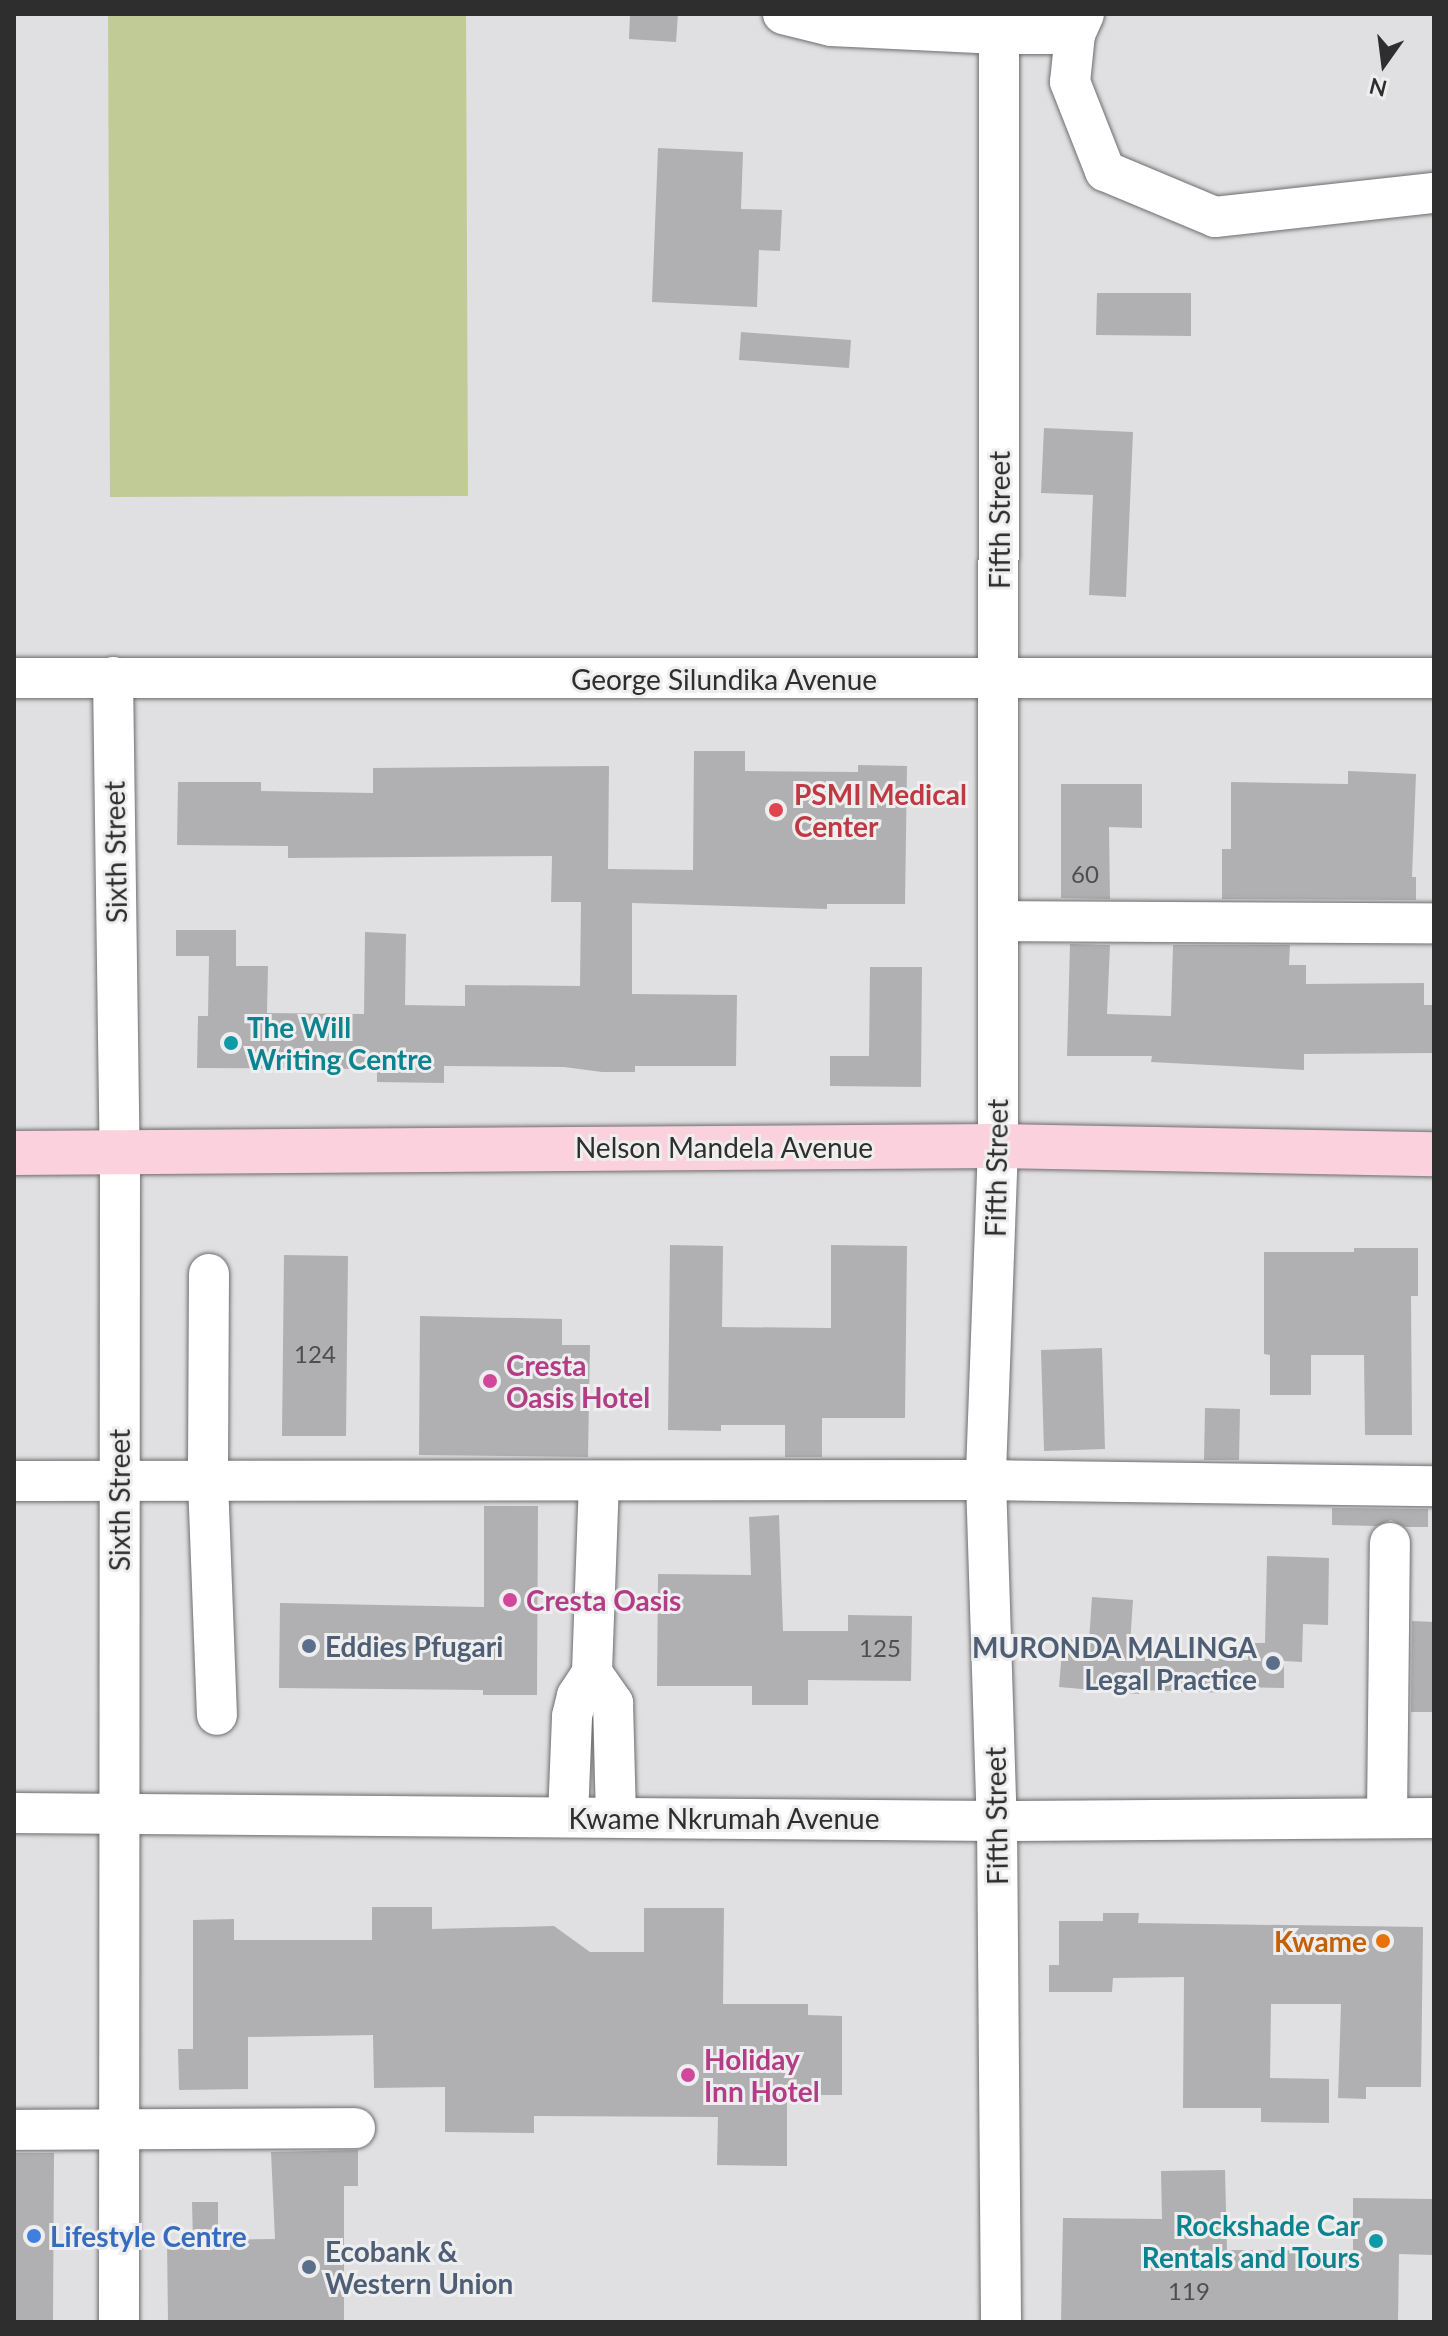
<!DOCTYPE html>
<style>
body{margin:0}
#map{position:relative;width:1448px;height:2336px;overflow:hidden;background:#e0e0e2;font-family:Lato,sans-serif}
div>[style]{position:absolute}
.green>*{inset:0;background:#c1cb95}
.building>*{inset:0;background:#b0b0b2}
.roads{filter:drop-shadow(0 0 2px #6e6e70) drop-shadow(0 0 2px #6e6e70)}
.minor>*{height:40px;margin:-20px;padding:0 20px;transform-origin:20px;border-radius:20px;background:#fff}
.major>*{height:44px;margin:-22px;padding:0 22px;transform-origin:22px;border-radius:22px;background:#fad1dc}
.dots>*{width:22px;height:22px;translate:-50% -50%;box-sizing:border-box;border:4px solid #eeeeef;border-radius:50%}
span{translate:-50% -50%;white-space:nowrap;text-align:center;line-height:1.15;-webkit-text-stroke:6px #eeeeef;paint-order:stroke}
.number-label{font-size:24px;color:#4e4e50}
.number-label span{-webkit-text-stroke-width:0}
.street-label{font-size:28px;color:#2e2e2f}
.health-label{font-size:28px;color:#be3a42;font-weight:700}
.left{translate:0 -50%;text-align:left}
.culture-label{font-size:28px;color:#0d838f;font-weight:700}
.right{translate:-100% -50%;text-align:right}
.hotel-label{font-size:28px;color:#b23c85;font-weight:700}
.service-label{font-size:28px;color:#4e5e75;font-weight:700}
.food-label{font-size:28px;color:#c56008;font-weight:700}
.shop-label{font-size:28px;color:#366cbe;font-weight:700}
.frame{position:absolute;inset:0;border:16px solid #2e2e2f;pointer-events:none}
.north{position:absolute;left:1344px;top:24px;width:80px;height:80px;-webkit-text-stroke:6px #eeeeef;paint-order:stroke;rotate:194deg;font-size:22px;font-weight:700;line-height:32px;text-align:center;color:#2e2e2f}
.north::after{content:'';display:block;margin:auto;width:28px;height:36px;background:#2e2e2f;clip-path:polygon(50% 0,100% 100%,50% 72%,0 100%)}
</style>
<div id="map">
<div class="green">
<i style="clip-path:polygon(108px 14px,466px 14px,468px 496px,110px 497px)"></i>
</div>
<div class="building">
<i style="clip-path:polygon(630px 14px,678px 14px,676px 42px,629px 39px)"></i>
<i style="clip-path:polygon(658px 148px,743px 152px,741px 209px,782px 210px,780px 251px,759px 250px,757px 307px,652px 302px)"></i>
<i style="clip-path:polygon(1097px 293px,1191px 293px,1191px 336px,1096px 335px)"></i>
<i style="clip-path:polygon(741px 332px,851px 340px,849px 368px,739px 360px)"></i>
<i style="clip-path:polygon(1044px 428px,1133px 432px,1126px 597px,1089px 595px,1093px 495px,1041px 493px)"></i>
<i style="clip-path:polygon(694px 751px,745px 751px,745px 771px,858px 772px,858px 765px,907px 766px,905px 904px,827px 904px,827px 909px,632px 903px,632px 994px,737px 995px,736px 1066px,635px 1066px,635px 1072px,602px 1072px,564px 1067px,444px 1066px,444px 1083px,377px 1082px,377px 1069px,197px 1068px,198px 1016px,208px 1016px,209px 956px,176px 956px,176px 930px,236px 930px,236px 966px,268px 966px,267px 1013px,364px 1014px,365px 932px,406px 934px,405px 1005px,465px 1006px,465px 985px,580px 986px,581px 902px,551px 902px,552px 856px,288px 858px,288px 846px,177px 845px,178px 782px,261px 782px,261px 791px,373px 793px,373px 768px,609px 766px,608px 869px,693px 870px)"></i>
<i style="clip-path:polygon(1348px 771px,1416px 774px,1412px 877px,1416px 877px,1416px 900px,1222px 899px,1222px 849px,1231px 849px,1231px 782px,1348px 784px)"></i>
<i style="clip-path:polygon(1061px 784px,1142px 784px,1142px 828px,1109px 827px,1110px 899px,1061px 898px)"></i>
<i style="clip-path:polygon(1070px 944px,1110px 945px,1107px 1014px,1171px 1016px,1173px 945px,1290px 945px,1289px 965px,1306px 965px,1306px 984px,1424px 983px,1424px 1005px,1434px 1005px,1434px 1053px,1304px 1054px,1304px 1070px,1151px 1062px,1152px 1056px,1067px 1056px)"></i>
<i style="clip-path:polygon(870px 967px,922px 967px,921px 1087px,830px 1086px,830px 1056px,869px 1056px)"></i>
<i style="clip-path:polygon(670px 1245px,723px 1246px,722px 1327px,831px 1328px,831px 1245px,907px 1246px,905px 1418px,822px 1418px,822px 1457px,785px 1457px,785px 1425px,721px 1425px,721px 1431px,668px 1430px)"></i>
<i style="clip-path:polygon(1354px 1248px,1418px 1248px,1418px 1296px,1411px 1296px,1412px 1435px,1365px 1435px,1364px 1355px,1311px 1355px,1311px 1395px,1270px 1395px,1270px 1355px,1264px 1354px,1264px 1252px,1354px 1252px)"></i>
<i style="clip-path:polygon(284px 1255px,348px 1256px,346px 1436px,282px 1436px)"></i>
<i style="clip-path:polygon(420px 1316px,562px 1319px,562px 1345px,590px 1345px,588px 1457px,419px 1455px)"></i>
<i style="clip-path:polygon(1102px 1348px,1105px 1449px,1044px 1451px,1041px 1350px)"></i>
<i style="clip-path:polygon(1205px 1408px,1240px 1409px,1239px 1460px,1204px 1460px)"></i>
<i style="clip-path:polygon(484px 1506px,538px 1506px,537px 1695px,483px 1695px,483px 1690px,279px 1688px,280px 1603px,484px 1607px)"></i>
<i style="clip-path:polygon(1332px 1508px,1428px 1509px,1428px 1527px,1405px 1527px,1391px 1520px,1376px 1526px,1332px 1525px)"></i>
<i style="clip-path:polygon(779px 1515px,783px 1631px,848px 1631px,848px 1615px,912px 1616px,911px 1681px,808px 1680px,808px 1705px,752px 1705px,752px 1686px,657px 1686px,658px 1574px,751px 1575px,749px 1517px)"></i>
<i style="clip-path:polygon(1267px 1556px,1329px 1558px,1328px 1625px,1303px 1624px,1302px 1662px,1284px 1661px,1284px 1688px,1227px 1687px,1227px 1693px,1140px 1690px,1139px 1694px,1059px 1687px,1063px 1639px,1089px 1641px,1092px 1597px,1133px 1600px,1130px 1645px,1143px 1646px,1142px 1657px,1248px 1660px,1248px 1643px,1265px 1643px)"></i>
<i style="clip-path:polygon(1412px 1621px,1434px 1622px,1434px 1712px,1411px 1712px)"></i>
<i style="clip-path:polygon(372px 1907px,432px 1907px,432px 1929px,554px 1926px,590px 1952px,644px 1952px,644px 1908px,724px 1908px,723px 2004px,808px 2004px,808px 2015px,842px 2016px,842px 2095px,787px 2095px,787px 2166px,717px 2165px,718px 2117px,534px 2116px,534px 2133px,445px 2132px,445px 2087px,374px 2088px,373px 2035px,248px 2037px,248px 2089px,179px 2090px,178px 2049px,193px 2049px,193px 1920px,234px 1919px,234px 1940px,372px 1940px)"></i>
<i style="clip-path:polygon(1103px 1913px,1139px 1913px,1138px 1923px,1423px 1927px,1421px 2087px,1366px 2087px,1366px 2099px,1338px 2098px,1341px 2004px,1271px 2004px,1270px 2078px,1329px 2079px,1329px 2123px,1261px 2122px,1261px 2108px,1183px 2108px,1184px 1977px,1113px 1978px,1112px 1992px,1049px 1992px,1049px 1965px,1059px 1965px,1059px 1921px,1103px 1921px)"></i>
<i style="clip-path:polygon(358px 2150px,358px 2186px,344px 2186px,344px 2322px,168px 2322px,167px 2241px,193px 2241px,192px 2202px,218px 2202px,218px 2240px,275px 2239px,271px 2152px)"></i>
<i style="clip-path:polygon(14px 2153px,54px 2153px,53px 2322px,14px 2322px)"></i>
<i style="clip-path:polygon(1225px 2170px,1227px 2250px,1353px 2251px,1353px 2198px,1434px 2199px,1434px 2255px,1399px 2254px,1398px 2322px,1061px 2322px,1063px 2218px,1162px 2219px,1161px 2171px)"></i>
</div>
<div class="roads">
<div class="minor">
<i style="left:783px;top:14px;width:49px;rotate:14deg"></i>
<i style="left:831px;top:26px;width:168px;rotate:2.7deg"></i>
<i style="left:999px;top:34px;width:76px"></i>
<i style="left:999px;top:14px;width:1132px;rotate:90.05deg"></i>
<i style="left:998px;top:1146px;width:334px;rotate:92.1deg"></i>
<i style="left:986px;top:1480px;width:341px;rotate:88.2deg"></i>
<i style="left:997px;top:1821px;width:501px;rotate:89.54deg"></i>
<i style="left:1084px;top:14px;width:22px;rotate:114deg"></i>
<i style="left:1075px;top:34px;width:48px;rotate:95.9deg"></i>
<i style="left:1070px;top:82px;width:96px;rotate:68.5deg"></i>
<i style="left:1105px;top:171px;width:119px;rotate:22.7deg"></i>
<i style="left:1215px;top:217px;width:220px;rotate:-6.3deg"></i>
<i style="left:113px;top:677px;width:472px;rotate:89.2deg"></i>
<i style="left:120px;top:1149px;width:1173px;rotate:90.05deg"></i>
<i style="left:14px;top:678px;width:1420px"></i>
<i style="left:998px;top:921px;width:436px;rotate:0.3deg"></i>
<i style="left:209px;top:1274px;width:208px;rotate:90.3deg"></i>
<i style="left:208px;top:1482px;width:233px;rotate:87.8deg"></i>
<i style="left:14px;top:1481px;width:972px;rotate:-0.06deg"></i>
<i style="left:986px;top:1480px;width:448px;rotate:0.8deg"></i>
<i style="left:599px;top:1481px;width:192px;rotate:92.1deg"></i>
<i style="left:592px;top:1673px;width:37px;rotate:55deg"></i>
<i style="left:613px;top:1703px;width:114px;rotate:88.5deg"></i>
<i style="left:14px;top:1813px;width:983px;rotate:0.47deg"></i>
<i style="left:997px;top:1821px;width:437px;rotate:-0.4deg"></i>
<i style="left:568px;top:1817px;width:101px;rotate:-87.7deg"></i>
<i style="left:572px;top:1716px;width:21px;rotate:-76deg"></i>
<i style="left:577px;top:1696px;width:27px;rotate:-57deg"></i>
<i style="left:1387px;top:1818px;width:275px;rotate:-89.4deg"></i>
<i style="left:14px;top:2130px;width:341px;rotate:-0.3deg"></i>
</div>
<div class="major">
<i style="left:14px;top:1153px;width:984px;rotate:-0.41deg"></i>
<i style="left:998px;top:1146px;width:436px;rotate:1.1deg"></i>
</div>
</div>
<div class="dots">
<i style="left:776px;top:810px;background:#e0444e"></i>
<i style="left:231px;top:1043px;background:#0f9aa8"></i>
<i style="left:490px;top:1381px;background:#d1479c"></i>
<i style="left:510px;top:1600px;background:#d1479c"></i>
<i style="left:309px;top:1646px;background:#5c6f8a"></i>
<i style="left:1273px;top:1663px;background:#5c6f8a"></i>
<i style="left:1383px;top:1941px;background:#e8710a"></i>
<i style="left:688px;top:2075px;background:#d1479c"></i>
<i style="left:34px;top:2236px;background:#3f7fe0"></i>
<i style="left:1376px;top:2241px;background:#0f9aa8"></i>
<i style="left:309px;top:2267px;background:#5c6f8a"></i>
</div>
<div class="number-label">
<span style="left:1085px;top:874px">60</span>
<span style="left:315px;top:1354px">124</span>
<span style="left:880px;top:1648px">125</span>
<span style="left:1189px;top:2291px">119</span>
</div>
<div class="street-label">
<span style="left:999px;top:520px;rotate:-90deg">Fifth Street</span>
<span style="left:724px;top:679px">George Silundika Avenue</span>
<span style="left:115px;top:852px;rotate:-91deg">Sixth Street</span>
<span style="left:724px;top:1147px">Nelson Mandela Avenue</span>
<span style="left:996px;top:1168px;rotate:-89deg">Fifth Street</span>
<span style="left:119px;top:1500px;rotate:-90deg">Sixth Street</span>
<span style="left:996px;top:1816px;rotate:-91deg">Fifth Street</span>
<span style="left:724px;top:1818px">Kwame Nkrumah Avenue</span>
</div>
<div class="health-label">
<span class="left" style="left:794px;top:810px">PSMI Medical<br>Center</span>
</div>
<div class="culture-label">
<span class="left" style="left:247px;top:1043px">The Will<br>Writing Centre</span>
<span class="right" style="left:1360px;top:2241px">Rockshade Car<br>Rentals and Tours</span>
</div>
<div class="hotel-label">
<span class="left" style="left:506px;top:1381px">Cresta<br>Oasis Hotel</span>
<span class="left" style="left:526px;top:1600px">Cresta Oasis</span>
<span class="left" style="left:704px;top:2075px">Holiday<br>Inn Hotel</span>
</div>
<div class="service-label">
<span class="left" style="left:325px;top:1646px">Eddies Pfugari</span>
<span class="right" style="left:1257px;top:1663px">MURONDA MALINGA<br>Legal Practice</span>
<span class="left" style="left:325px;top:2267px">Ecobank &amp;<br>Western Union</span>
</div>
<div class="food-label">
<span class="right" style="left:1367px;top:1941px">Kwame</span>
</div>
<div class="shop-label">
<span class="left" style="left:50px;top:2236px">Lifestyle Centre</span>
</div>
<div class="frame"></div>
<div class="north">N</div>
</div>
